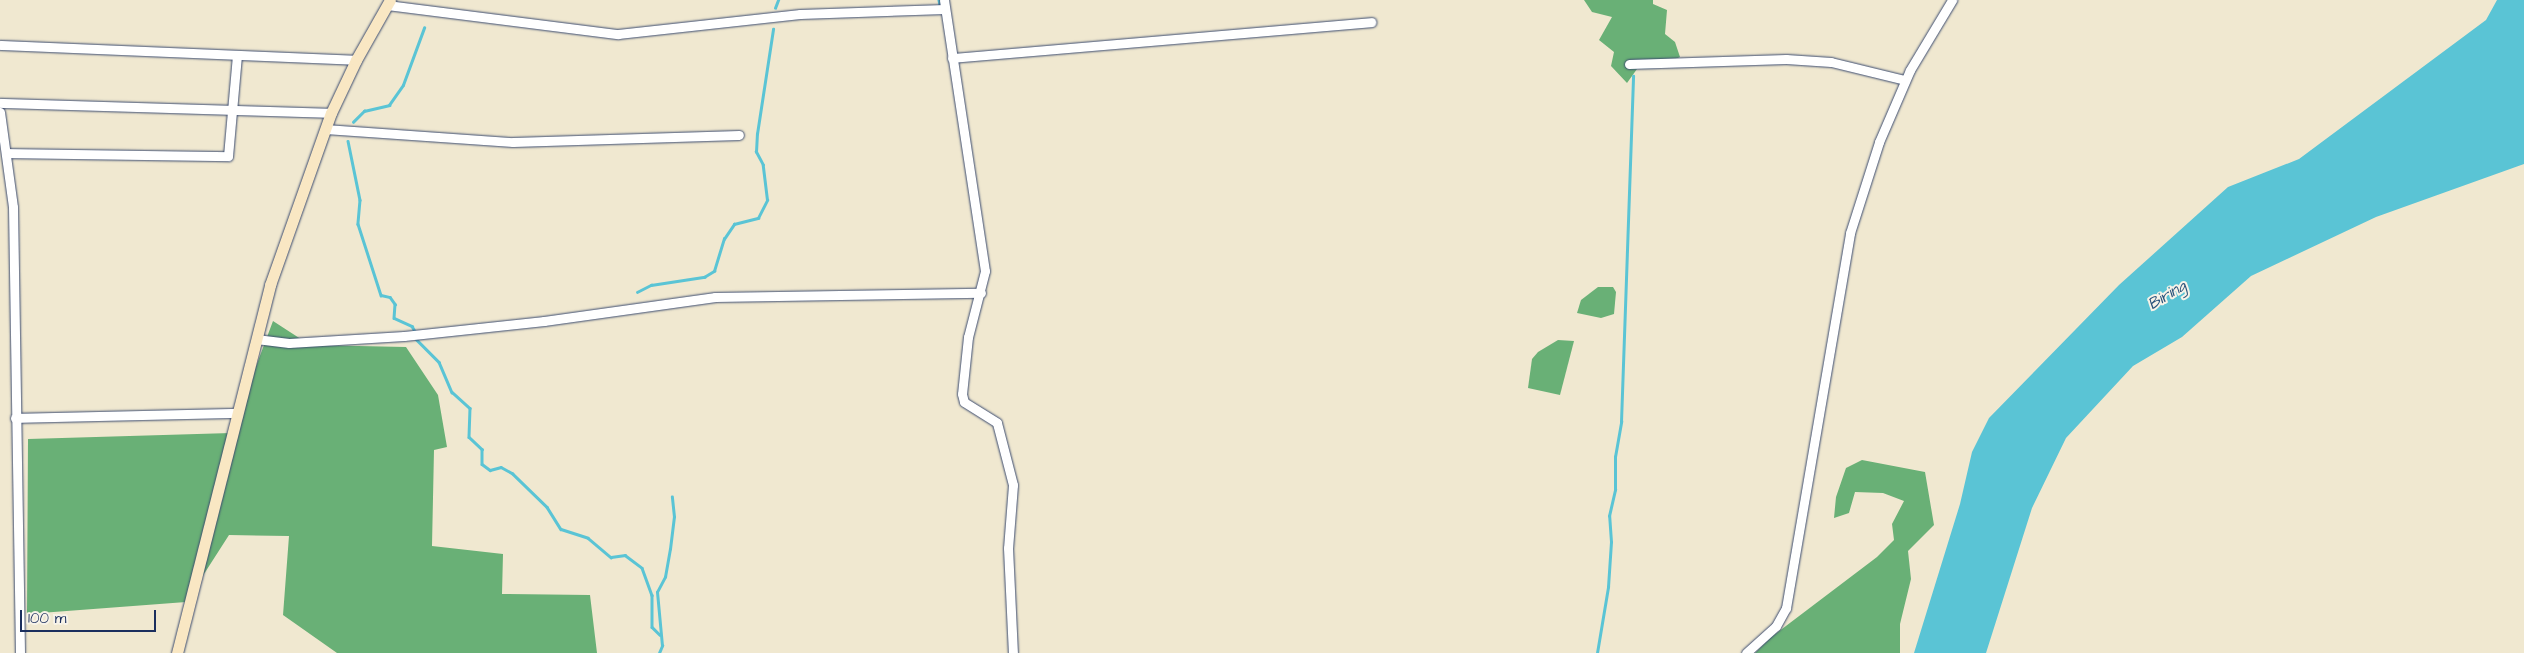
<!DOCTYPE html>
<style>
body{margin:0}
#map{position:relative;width:2524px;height:653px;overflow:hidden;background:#f0e8d0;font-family:"Architects Daughter",sans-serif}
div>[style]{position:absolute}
.forest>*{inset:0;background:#69b076}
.water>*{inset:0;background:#5ac4d5}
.stream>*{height:2.5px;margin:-1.25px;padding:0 1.25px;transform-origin:1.25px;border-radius:1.25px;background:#5ac4d5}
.roads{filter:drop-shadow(0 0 1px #3b4b6f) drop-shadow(0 0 1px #3b4b6f)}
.street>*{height:9px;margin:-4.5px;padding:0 4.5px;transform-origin:4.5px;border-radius:4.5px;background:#fff}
.secondary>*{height:11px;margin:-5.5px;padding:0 5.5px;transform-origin:5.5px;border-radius:5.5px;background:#f9e7c3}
span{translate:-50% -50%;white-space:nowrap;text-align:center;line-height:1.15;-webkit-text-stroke:4px #f7f3e8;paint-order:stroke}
.water-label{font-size:16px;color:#2b547c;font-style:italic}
.scale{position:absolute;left:20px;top:610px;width:136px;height:22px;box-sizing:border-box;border:2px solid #1b2f5e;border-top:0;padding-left:6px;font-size:15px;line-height:18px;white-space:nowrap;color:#1b2f5e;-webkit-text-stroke:4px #f7f3e8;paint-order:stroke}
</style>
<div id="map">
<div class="forest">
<i style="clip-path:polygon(1584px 0,1653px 0,1653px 4px,1667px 10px,1665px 34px,1675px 42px,1680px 57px,1656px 68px,1637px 69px,1627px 83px,1611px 66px,1614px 52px,1599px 40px,1612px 17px,1592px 12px)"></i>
<i style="clip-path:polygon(1598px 287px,1613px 287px,1616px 292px,1614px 314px,1601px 318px,1577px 313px,1581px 300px)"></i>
<i style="clip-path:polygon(273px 321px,310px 345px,406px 347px,438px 395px,447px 447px,434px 450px,432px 546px,503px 554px,502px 594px,590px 595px,597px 653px,337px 653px,283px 615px,289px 536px,229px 535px,186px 602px,27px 614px,28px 439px,231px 433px)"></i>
<i style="clip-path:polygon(1558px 340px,1574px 341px,1560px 395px,1528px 388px,1532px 359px,1538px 352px)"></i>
<i style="clip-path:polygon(1862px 460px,1925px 472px,1934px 525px,1908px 551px,1911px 579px,1900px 624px,1900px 653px,1755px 653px,1770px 638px,1877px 557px,1894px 540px,1892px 524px,1904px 501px,1883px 493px,1855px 492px,1849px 513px,1834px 518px,1836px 497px,1846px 468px)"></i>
</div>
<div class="water">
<i style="clip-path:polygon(2497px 0,2524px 0,2524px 164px,2376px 217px,2251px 276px,2182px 337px,2133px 366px,2066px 438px,2032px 508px,1986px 653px,1914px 653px,1960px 504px,1972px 452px,1989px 418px,2119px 285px,2228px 187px,2299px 159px,2486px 20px)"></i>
</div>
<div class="stream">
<i style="left:939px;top:0;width:5px;rotate:79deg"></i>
<i style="left:775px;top:8px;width:9px;rotate:-69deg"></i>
<i style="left:353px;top:122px;width:16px;rotate:-45deg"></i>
<i style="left:364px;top:111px;width:26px;rotate:-13deg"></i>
<i style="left:389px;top:105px;width:24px;rotate:-55deg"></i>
<i style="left:403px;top:85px;width:61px;rotate:-69.8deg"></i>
<i style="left:348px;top:141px;width:60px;rotate:78.5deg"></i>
<i style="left:360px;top:200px;width:24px;rotate:95deg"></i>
<i style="left:358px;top:224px;width:75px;rotate:72.1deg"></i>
<i style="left:381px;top:295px;width:9px;rotate:13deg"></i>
<i style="left:390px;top:297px;width:9px;rotate:54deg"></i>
<i style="left:395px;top:304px;width:14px;rotate:94deg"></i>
<i style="left:394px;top:318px;width:20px;rotate:24deg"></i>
<i style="left:412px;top:326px;width:8px;rotate:60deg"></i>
<i style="left:637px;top:292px;width:16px;rotate:-27deg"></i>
<i style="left:651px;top:285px;width:54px;rotate:-8.6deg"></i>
<i style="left:704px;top:277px;width:12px;rotate:-31deg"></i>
<i style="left:714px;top:271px;width:34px;rotate:-73deg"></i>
<i style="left:724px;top:239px;width:18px;rotate:-56deg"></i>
<i style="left:734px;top:224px;width:25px;rotate:-14deg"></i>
<i style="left:758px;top:218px;width:20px;rotate:-63deg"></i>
<i style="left:767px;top:200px;width:35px;rotate:-97deg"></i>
<i style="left:763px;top:165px;width:15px;rotate:-118deg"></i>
<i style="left:756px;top:152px;width:18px;rotate:-87deg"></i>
<i style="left:757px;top:134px;width:106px;rotate:-81.3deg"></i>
<i style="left:415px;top:338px;width:34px;rotate:45deg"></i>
<i style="left:439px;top:362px;width:33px;rotate:67deg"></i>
<i style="left:452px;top:392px;width:24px;rotate:42deg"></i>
<i style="left:470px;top:408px;width:29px;rotate:92deg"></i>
<i style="left:469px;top:437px;width:18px;rotate:43deg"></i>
<i style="left:482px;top:449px;width:15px;rotate:90deg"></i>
<i style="left:482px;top:464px;width:10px;rotate:37deg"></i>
<i style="left:490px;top:470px;width:11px;rotate:-15deg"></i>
<i style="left:501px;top:467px;width:13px;rotate:29deg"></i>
<i style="left:512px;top:473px;width:49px;rotate:44.2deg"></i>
<i style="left:547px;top:507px;width:26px;rotate:58deg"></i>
<i style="left:561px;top:529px;width:28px;rotate:18deg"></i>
<i style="left:588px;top:538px;width:30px;rotate:40deg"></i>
<i style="left:611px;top:557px;width:14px;rotate:-8deg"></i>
<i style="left:625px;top:555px;width:21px;rotate:37deg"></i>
<i style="left:642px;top:568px;width:29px;rotate:70deg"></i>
<i style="left:652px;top:595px;width:32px;rotate:90deg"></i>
<i style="left:652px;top:627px;width:11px;rotate:45deg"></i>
<i style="left:659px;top:653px;width:8px;rotate:-67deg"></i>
<i style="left:662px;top:646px;width:54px;rotate:-95.3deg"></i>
<i style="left:657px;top:592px;width:17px;rotate:-62deg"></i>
<i style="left:665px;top:577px;width:28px;rotate:-80deg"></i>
<i style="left:670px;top:549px;width:32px;rotate:-83deg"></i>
<i style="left:674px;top:517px;width:20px;rotate:-96deg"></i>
<i style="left:1597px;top:653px;width:67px;rotate:-80.5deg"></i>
<i style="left:1608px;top:587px;width:45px;rotate:-86.2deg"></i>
<i style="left:1611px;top:542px;width:26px;rotate:-94deg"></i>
<i style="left:1609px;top:516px;width:27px;rotate:-77deg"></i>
<i style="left:1615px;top:490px;width:33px;rotate:-90deg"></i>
<i style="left:1615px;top:457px;width:36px;rotate:-80deg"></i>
<i style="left:1621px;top:422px;width:346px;rotate:-88deg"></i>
</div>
<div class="roads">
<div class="street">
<i style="left:944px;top:0;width:274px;rotate:81.4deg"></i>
<i style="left:985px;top:271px;width:68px;rotate:104.4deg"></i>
<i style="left:968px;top:337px;width:57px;rotate:96deg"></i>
<i style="left:962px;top:394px;width:8px;rotate:76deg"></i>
<i style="left:964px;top:402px;width:39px;rotate:32deg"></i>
<i style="left:997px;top:423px;width:64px;rotate:75.5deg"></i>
<i style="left:1013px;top:485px;width:63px;rotate:94.5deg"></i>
<i style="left:1008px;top:548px;width:105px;rotate:87.3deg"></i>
<i style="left:387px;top:5px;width:233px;rotate:7.2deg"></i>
<i style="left:618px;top:34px;width:183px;rotate:-6.3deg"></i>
<i style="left:800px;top:14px;width:145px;rotate:-2deg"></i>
<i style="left:0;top:45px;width:356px;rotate:2.4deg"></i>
<i style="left:952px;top:58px;width:421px;rotate:-4.9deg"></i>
<i style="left:1629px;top:64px;width:157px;rotate:-1.8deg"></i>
<i style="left:1786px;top:59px;width:45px;rotate:3.8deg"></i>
<i style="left:1831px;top:62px;width:76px;rotate:13.7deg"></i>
<i style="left:0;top:103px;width:331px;rotate:1.7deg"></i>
<i style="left:0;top:112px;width:96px;rotate:82.2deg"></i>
<i style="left:13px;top:207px;width:446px;rotate:89.1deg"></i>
<i style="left:325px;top:129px;width:188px;rotate:4deg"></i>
<i style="left:513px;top:142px;width:226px;rotate:-1.8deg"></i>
<i style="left:7px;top:153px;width:221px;rotate:0.8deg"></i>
<i style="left:228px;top:156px;width:101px;rotate:-84.9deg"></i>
<i style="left:256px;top:339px;width:33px;rotate:7deg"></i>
<i style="left:289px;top:343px;width:115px;rotate:-3.5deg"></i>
<i style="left:404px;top:336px;width:141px;rotate:-6.1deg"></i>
<i style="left:544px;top:321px;width:173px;rotate:-8deg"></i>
<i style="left:715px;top:297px;width:266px;rotate:-0.9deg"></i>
<i style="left:15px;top:418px;width:222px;rotate:-1.3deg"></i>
<i style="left:1746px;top:653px;width:40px;rotate:-42deg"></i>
<i style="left:1776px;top:626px;width:21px;rotate:-61deg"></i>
<i style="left:1786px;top:608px;width:380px;rotate:-80.3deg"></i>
<i style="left:1850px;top:233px;width:96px;rotate:-72.3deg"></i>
<i style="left:1879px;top:142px;width:78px;rotate:-66.7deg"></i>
<i style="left:1910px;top:70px;width:82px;rotate:-59deg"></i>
</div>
<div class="secondary">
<i style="left:177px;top:653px;width:380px;rotate:-75.8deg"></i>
<i style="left:270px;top:285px;width:182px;rotate:-70.5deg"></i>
<i style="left:331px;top:113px;width:59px;rotate:-64.7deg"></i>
<i style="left:356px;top:60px;width:69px;rotate:-60.5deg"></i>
</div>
</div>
<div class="water-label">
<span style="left:2167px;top:295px;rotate:-31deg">Biring</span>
</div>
<div class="scale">100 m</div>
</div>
